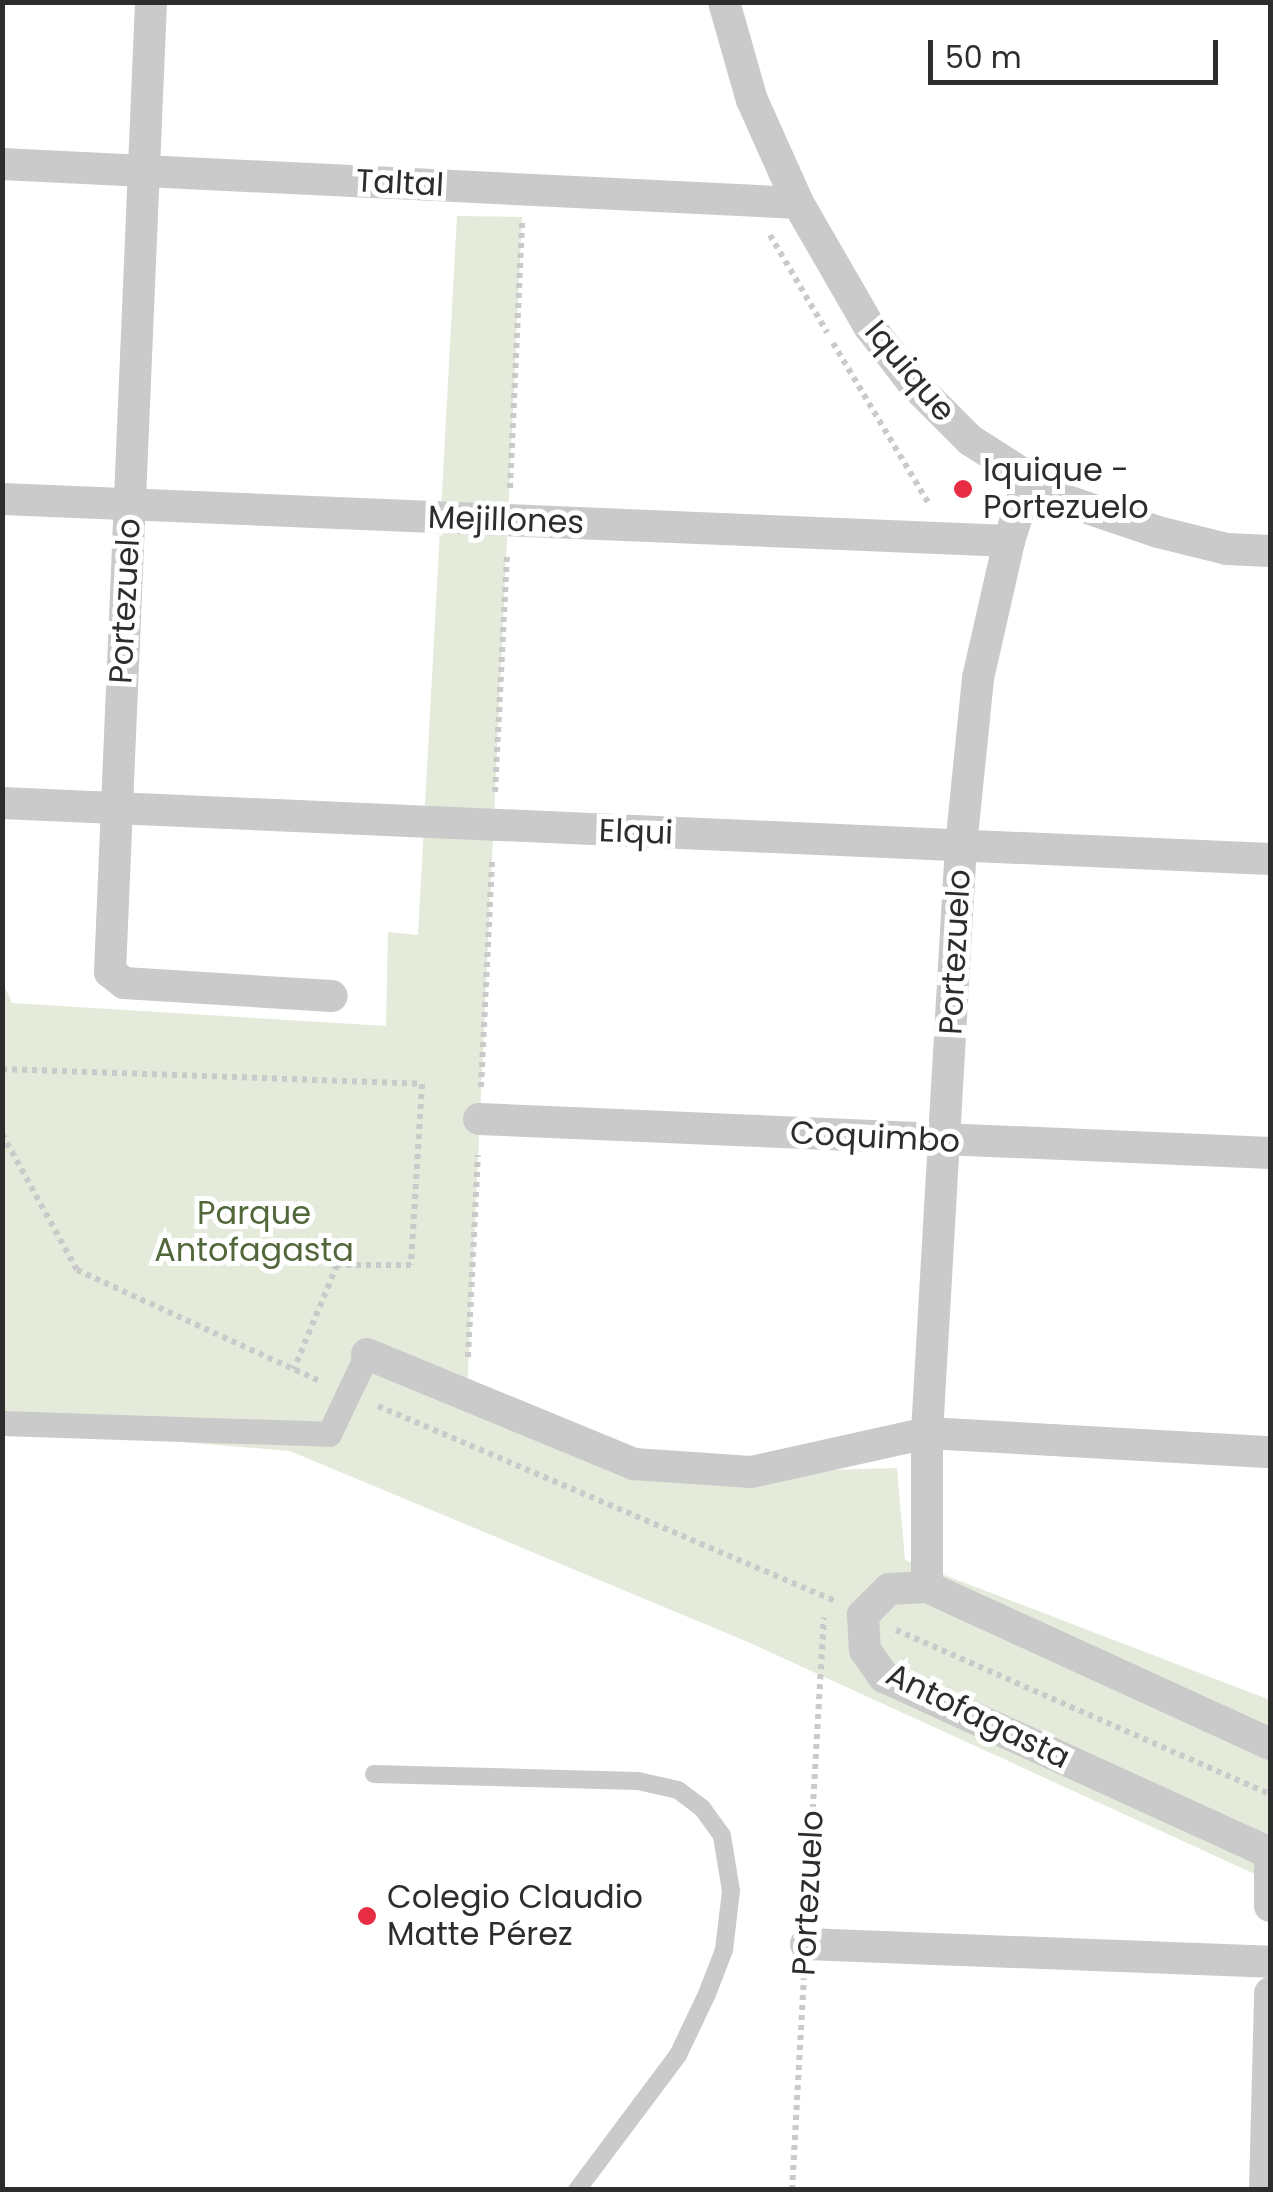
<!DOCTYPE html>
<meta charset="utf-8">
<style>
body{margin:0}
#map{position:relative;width:1273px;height:2192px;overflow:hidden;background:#fff;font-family:Poppins,sans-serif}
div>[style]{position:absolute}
.green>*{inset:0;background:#e4ebda}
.path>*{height:6px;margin-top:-3px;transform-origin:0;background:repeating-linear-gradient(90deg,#cacaca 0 5px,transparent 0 10px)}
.service>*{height:18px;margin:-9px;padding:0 9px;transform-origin:9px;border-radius:9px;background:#cacaca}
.pedestrian>*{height:25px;margin:-12.5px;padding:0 12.5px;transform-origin:12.5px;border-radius:12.5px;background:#cacaca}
.minor>*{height:32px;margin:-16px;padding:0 16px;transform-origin:16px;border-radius:16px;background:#cacaca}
.dots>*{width:28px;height:28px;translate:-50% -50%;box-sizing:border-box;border:5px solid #fff;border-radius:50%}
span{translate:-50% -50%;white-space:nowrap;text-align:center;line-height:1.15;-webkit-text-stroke:10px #fff;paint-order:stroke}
.street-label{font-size:32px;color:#2d2d2d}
.poi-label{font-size:32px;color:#2d2d2d}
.left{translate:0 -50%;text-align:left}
.park-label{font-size:32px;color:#52683a}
.frame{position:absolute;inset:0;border:5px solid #2d2d2d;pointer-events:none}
.scale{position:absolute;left:928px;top:40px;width:290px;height:45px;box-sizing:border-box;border:5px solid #2d2d2d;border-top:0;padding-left:12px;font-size:30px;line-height:35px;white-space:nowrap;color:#2d2d2d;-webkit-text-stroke:8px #fff;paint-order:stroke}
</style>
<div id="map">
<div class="green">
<i style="clip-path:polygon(457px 216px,522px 217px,467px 1394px,634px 1464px,751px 1472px,897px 1468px,905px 1560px,1270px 1700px,1270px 1881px,748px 1642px,290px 1451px,3px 1427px,2px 981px,12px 1003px,386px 1026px,388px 932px,418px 935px)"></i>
</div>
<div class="path">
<i style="left:770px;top:235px;width:113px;rotate:59.6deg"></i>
<i style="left:833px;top:343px;width:187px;rotate:59.2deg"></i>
<i style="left:510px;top:488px;width:267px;rotate:-87.4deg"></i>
<i style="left:495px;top:792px;width:237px;rotate:-87.1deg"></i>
<i style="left:2px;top:1069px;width:420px;rotate:2deg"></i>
<i style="left:422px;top:1084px;width:181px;rotate:93.5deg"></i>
<i style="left:411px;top:1265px;width:74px;rotate:180deg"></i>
<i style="left:337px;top:1265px;width:113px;rotate:112.5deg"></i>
<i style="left:481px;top:1087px;width:227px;rotate:-87.2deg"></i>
<i style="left:2px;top:1134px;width:155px;rotate:61.1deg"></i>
<i style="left:77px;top:1270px;width:267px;rotate:24.6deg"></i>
<i style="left:468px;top:1357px;width:202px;rotate:-87.2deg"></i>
<i style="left:378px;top:1406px;width:497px;rotate:23.1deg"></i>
<i style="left:896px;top:1630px;width:408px;rotate:23.7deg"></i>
<i style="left:807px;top:1909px;width:292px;rotate:-86.7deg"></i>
<i style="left:792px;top:2190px;width:214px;rotate:-86.8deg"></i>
</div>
<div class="service">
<i style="left:374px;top:1774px;width:264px;rotate:1.5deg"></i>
<i style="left:638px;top:1781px;width:41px;rotate:12.7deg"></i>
<i style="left:678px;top:1790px;width:30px;rotate:37deg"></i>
<i style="left:702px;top:1808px;width:34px;rotate:54deg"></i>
<i style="left:722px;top:1836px;width:56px;rotate:80.7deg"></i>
<i style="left:731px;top:1891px;width:59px;rotate:96.8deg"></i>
<i style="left:724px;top:1950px;width:47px;rotate:111.1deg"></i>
<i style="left:707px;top:1994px;width:68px;rotate:115.4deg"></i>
<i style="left:678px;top:2055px;width:169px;rotate:126.8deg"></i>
</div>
<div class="pedestrian">
<i style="left:2px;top:1423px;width:327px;rotate:1.9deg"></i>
<i style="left:329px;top:1434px;width:89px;rotate:-64.6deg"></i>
</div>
<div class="minor">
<i style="left:151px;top:2px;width:971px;rotate:92.42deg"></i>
<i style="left:110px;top:972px;width:18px;rotate:38deg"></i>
<i style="left:124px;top:983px;width:208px;rotate:3.6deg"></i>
<i style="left:724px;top:2px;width:102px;rotate:74.1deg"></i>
<i style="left:752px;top:100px;width:113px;rotate:65.9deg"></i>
<i style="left:798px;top:203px;width:142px;rotate:60deg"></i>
<i style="left:869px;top:326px;width:72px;rotate:52.3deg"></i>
<i style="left:913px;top:383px;width:81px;rotate:45deg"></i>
<i style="left:970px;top:440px;width:112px;rotate:32.6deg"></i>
<i style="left:1064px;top:500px;width:99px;rotate:18.8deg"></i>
<i style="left:1158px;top:532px;width:71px;rotate:13.8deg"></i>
<i style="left:1227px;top:549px;width:43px;rotate:2.7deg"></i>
<i style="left:2px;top:164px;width:797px;rotate:2.8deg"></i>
<i style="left:2px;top:499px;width:1008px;rotate:2.39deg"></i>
<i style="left:2px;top:803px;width:1269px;rotate:2.53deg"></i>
<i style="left:479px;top:1119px;width:792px;rotate:2.46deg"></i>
<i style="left:367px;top:1354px;width:289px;rotate:22.4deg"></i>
<i style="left:634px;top:1464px;width:117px;rotate:3.9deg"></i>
<i style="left:751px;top:1472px;width:180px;rotate:-12.5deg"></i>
<i style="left:927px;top:1433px;width:344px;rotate:3.2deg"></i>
<i style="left:927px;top:1587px;width:154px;rotate:-90deg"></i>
<i style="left:927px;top:1433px;width:588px;rotate:-86.69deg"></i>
<i style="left:961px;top:846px;width:169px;rotate:-84.2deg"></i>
<i style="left:978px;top:678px;width:140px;rotate:-77.2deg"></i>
<i style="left:1009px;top:541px;width:66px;rotate:-72.4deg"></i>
<i style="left:1270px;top:1744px;width:377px;rotate:-155.4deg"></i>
<i style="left:927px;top:1587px;width:38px;rotate:177deg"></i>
<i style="left:889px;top:1589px;width:37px;rotate:135deg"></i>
<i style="left:863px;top:1615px;width:35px;rotate:87deg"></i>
<i style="left:865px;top:1650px;width:33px;rotate:55deg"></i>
<i style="left:884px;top:1677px;width:424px;rotate:24.5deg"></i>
<i style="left:1270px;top:1851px;width:55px;rotate:90deg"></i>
<i style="left:806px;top:1944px;width:464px;rotate:2.2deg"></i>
<i style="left:1265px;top:2190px;width:197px;rotate:-88.5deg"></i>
</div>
<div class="dots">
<i style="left:963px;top:489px;background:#e62d43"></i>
<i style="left:367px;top:1916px;background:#e62d43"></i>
</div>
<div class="street-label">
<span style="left:400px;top:183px;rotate:3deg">Taltal</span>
<span style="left:910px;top:371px;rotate:50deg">Iquique</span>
<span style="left:506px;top:520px;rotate:2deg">Mejillones</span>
<span style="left:125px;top:601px;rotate:-87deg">Portezuelo</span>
<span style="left:636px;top:832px;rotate:2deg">Elqui</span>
<span style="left:955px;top:952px;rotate:-87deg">Portezuelo</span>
<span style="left:875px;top:1137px;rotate:3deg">Coquimbo</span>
<span style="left:978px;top:1716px;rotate:26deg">Antofagasta</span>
<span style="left:808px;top:1893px;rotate:-87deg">Portezuelo</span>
</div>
<div class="poi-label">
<span class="left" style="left:983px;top:489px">Iquique -<br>Portezuelo</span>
<span class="left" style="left:387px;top:1916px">Colegio Claudio<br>Matte Pérez</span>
</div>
<div class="park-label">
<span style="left:254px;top:1232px">Parque<br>Antofagasta</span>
</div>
<div class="frame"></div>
<div class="scale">50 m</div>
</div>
